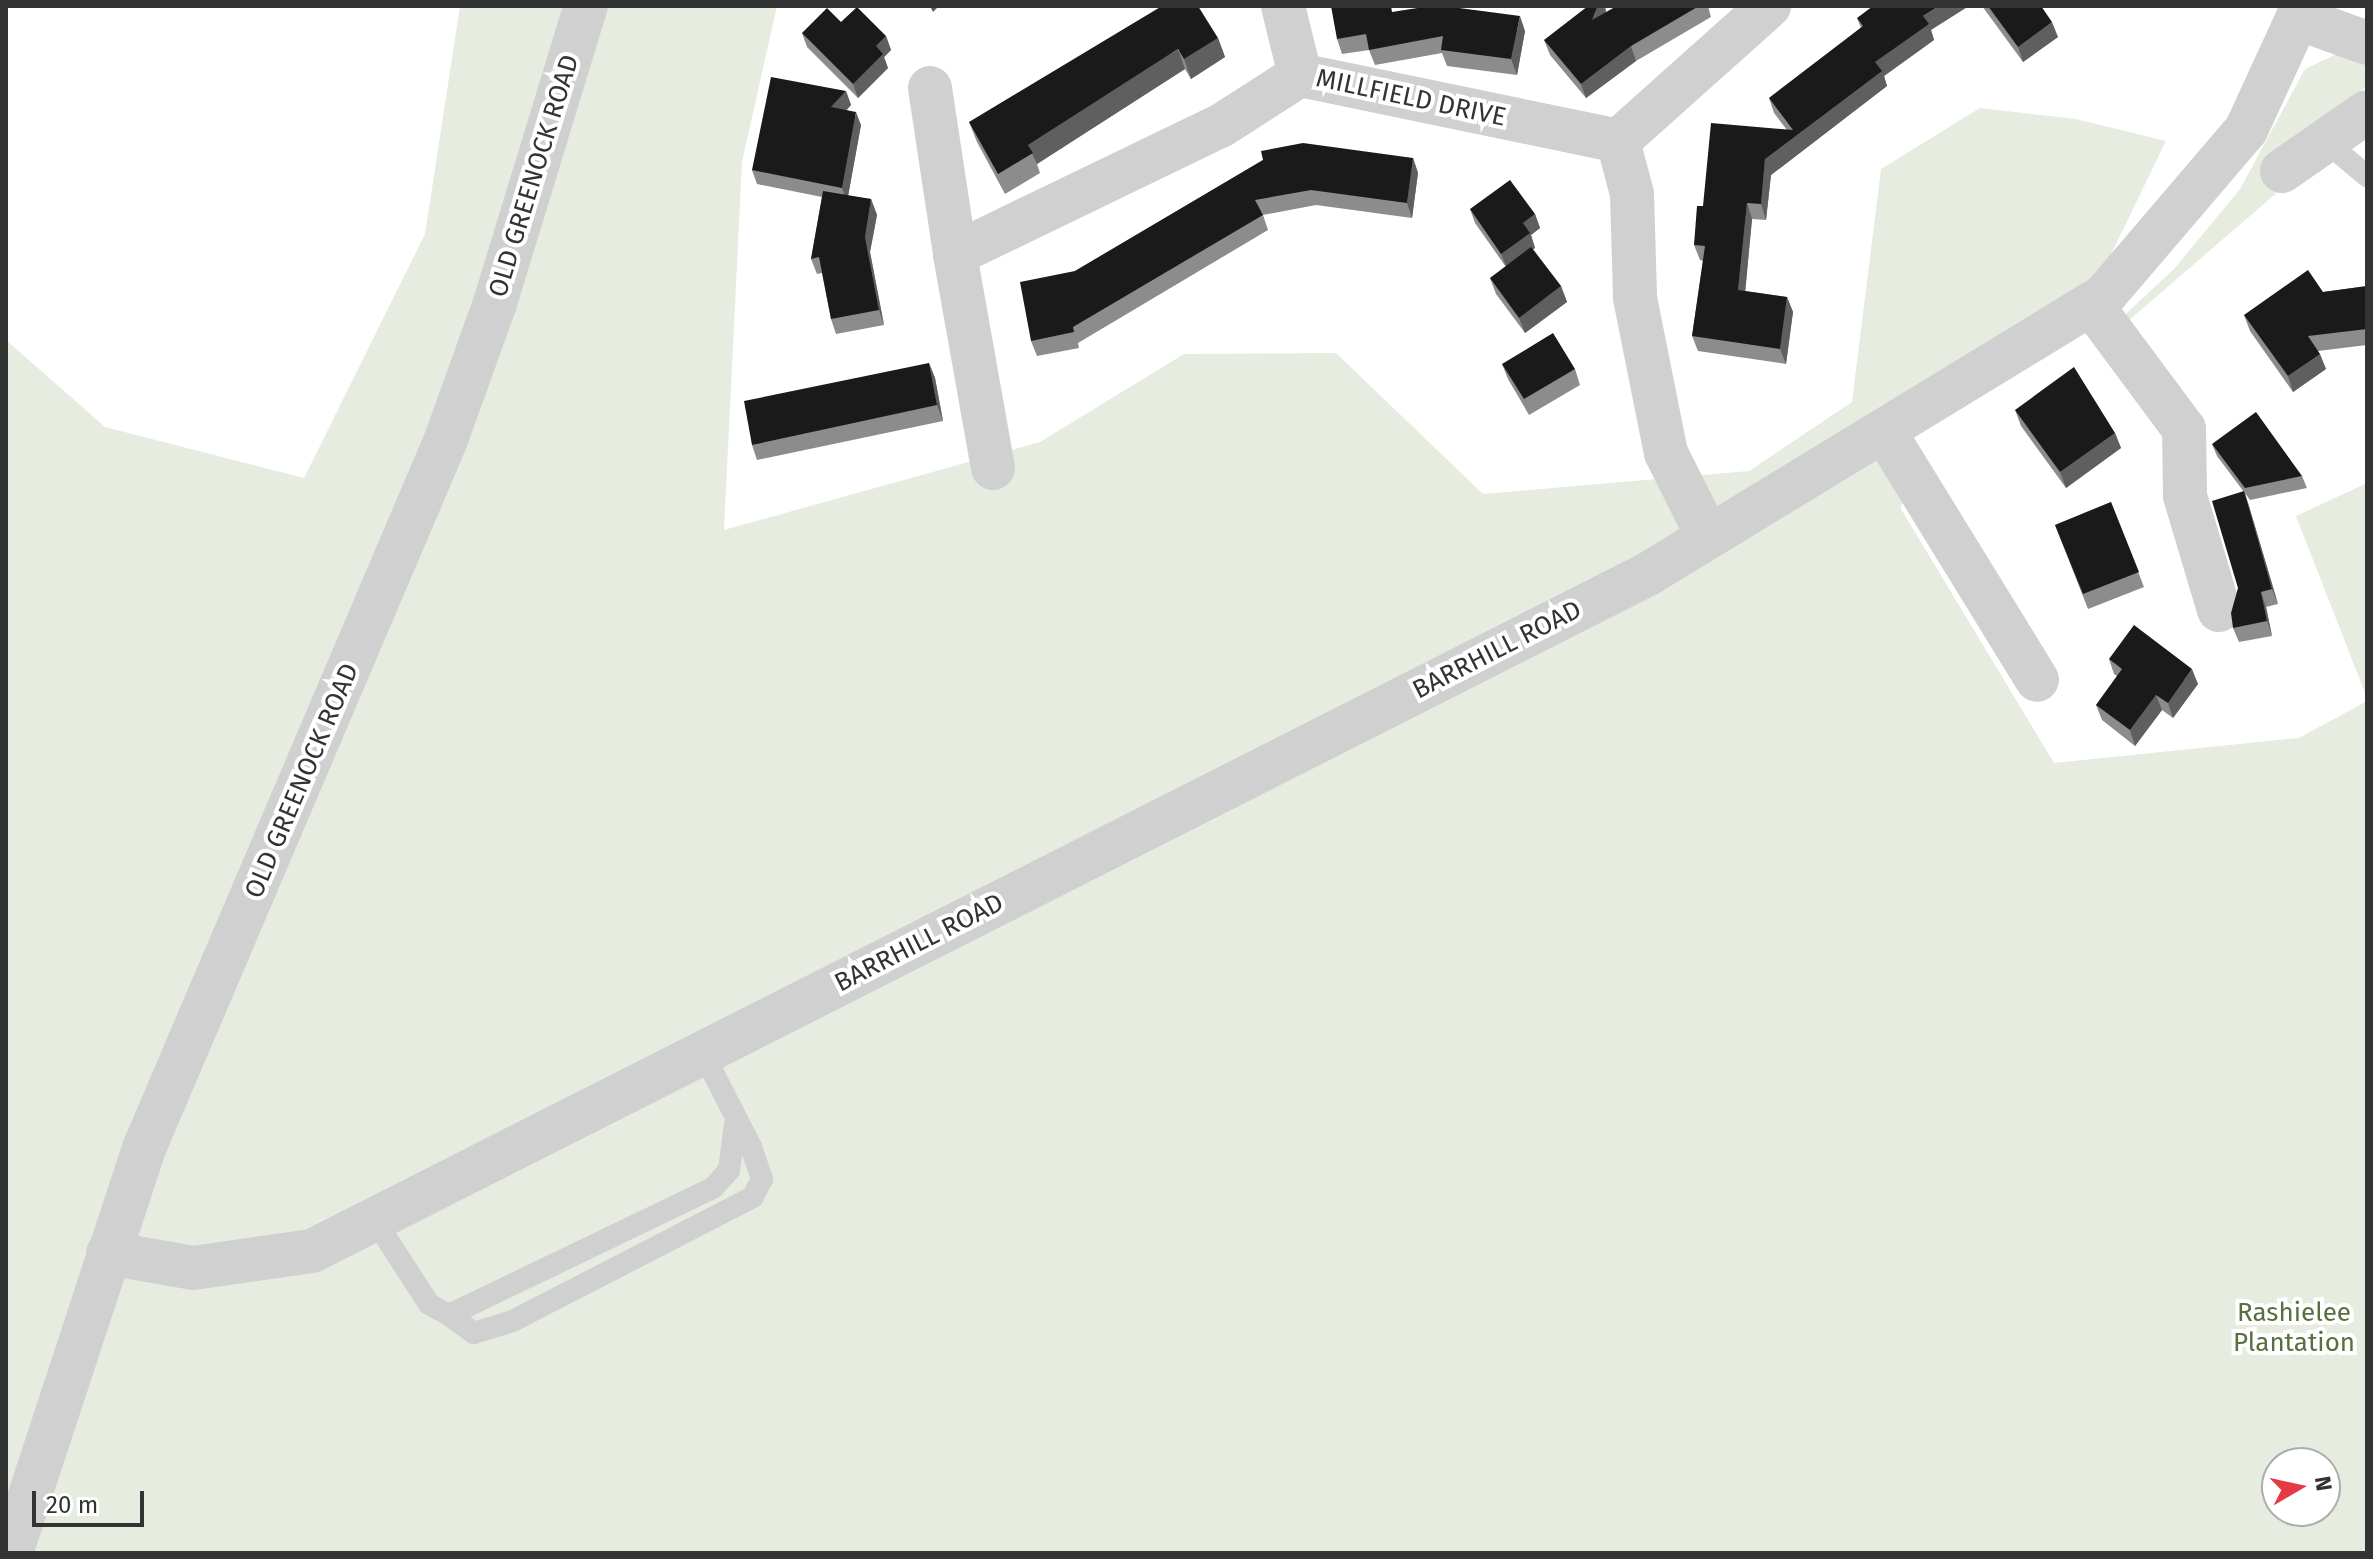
<!DOCTYPE html>
<style>
body{margin:0}
#map{position:relative;width:2373px;height:1559px;overflow:hidden;background:#fff;font-family:"Fira Sans",sans-serif}
div>[style]{position:absolute}
.green>*{inset:0;background:#e6ecdf}
.service>*{height:22px;margin:-11px;padding:0 11px;transform-origin:11px;border-radius:11px;background:#d0d0d0}
.minor>*{height:44px;margin:-22px;padding:0 22px;transform-origin:22px;border-radius:22px;background:#d0d0d0}
.tertiary>*{height:44px;margin:-22px;padding:0 22px;transform-origin:22px;border-radius:22px;background:#d0d0d0}
.wall>*{inset:0;background:#8c8c8c}
.shaded-wall>*{inset:0;background:#5f5f5f}
.building>*{inset:0;background:#1a1a1a}
span{translate:-50% -50%;white-space:nowrap;text-align:center;line-height:1.15;-webkit-text-stroke:8px #fff;paint-order:stroke}
.street-label{font-size:26px;color:#333}
.park-label{font-size:26px;color:#56703f}
.frame{position:absolute;inset:0;border:8px solid #333;pointer-events:none}
.north{position:absolute;left:2261px;top:1447px;width:80px;height:80px;box-sizing:border-box;background:#fff;border:2px solid #adadad;border-radius:50%;rotate:81deg;font-size:22px;font-weight:700;line-height:32px;text-align:center;color:#333}
.north::after{content:'';display:block;margin:auto;width:28px;height:36px;background:#e63946;clip-path:polygon(50% 0,100% 100%,50% 72%,0 100%)}
.scale{position:absolute;left:32px;top:1491px;width:112px;height:36px;box-sizing:border-box;border:4px solid #333;border-top:0;padding-left:10px;font-size:24px;line-height:28px;white-space:nowrap;color:#333;-webkit-text-stroke:6px #fff;paint-order:stroke}
</style>
<div id="map">
<div class="green">
<i style="clip-path:polygon(evenodd,460px 6px,777px 6px,742px 162px,724px 530px,1040px 442px,1184px 354px,1336px 353px,1483px 494px,1749px 471px,1852px 402px,1881px 169px,1980px 108px,2076px 119px,2166px 141px,2101px 275px,1923px 387px,1901px 509px,2054px 763px,2299px 738px,2367px 701px,2367px 1553px,6px 1553px,6px 340px,105px 427px,304px 478px,425px 234px,460px 6px,2277px 1463px,2325px 1463px,2325px 1511px,2277px 1511px,2277px 1463px)"></i>
<i style="clip-path:polygon(2339px 53px,2367px 60px,2367px 86px,2269px 160px,2287px 184px,2120px 328px,2115px 324px,2174px 269px,2240px 189px,2305px 69px)"></i>
<i style="clip-path:polygon(2367px 483px,2367px 698px,2296px 516px)"></i>
</div>
<div class="service">
<i style="left:2325px;top:141px;width:55px;rotate:39.8deg"></i>
<i style="left:703px;top:1053px;width:106px;rotate:62.9deg"></i>
<i style="left:751px;top:1147px;width:34px;rotate:71deg"></i>
<i style="left:762px;top:1179px;width:20px;rotate:117deg"></i>
<i style="left:753px;top:1197px;width:270px;rotate:152.7deg"></i>
<i style="left:513px;top:1321px;width:41px;rotate:162.9deg"></i>
<i style="left:474px;top:1333px;width:31px;rotate:-144deg"></i>
<i style="left:449px;top:1315px;width:293px;rotate:-25.7deg"></i>
<i style="left:713px;top:1188px;width:24px;rotate:-48deg"></i>
<i style="left:729px;top:1170px;width:46px;rotate:-82.6deg"></i>
<i style="left:374px;top:1219px;width:101px;rotate:57.1deg"></i>
<i style="left:429px;top:1304px;width:23px;rotate:29deg"></i>
</div>
<div class="minor">
<i style="left:1283px;top:6px;width:71px;rotate:76.2deg"></i>
<i style="left:2298px;top:18px;width:73px;rotate:19.9deg"></i>
<i style="left:930px;top:88px;width:168px;rotate:81.4deg"></i>
<i style="left:1618px;top:141px;width:55px;rotate:75.2deg"></i>
<i style="left:1632px;top:194px;width:104px;rotate:88.3deg"></i>
<i style="left:1635px;top:298px;width:158px;rotate:78.7deg"></i>
<i style="left:1666px;top:453px;width:94px;rotate:63.4deg"></i>
<i style="left:1618px;top:141px;width:203px;rotate:-41.8deg"></i>
<i style="left:2282px;top:171px;width:103px;rotate:-34.8deg"></i>
<i style="left:2091px;top:304px;width:156px;rotate:53.4deg"></i>
<i style="left:2184px;top:429px;width:67px;rotate:89.1deg"></i>
<i style="left:2185px;top:496px;width:119px;rotate:73.4deg"></i>
<i style="left:1884px;top:431px;width:292px;rotate:58.4deg"></i>
<i style="left:993px;top:468px;width:217px;rotate:-100.1deg"></i>
<i style="left:955px;top:254px;width:297px;rotate:-25.8deg"></i>
<i style="left:1222px;top:125px;width:93px;rotate:-32.7deg"></i>
<i style="left:1300px;top:75px;width:325px;rotate:11.7deg"></i>
</div>
<div class="tertiary">
<i style="left:108px;top:1253px;width:86px;rotate:10deg"></i>
<i style="left:193px;top:1268px;width:120px;rotate:-8.1deg"></i>
<i style="left:312px;top:1251px;width:1498px;rotate:-26.87deg"></i>
<i style="left:1648px;top:574px;width:534px;rotate:-31.37deg"></i>
<i style="left:2104px;top:296px;width:218px;rotate:-49.5deg"></i>
<i style="left:2246px;top:130px;width:136px;rotate:-65.3deg"></i>
<i style="left:11px;top:1553px;width:428px;rotate:-71.8deg"></i>
<i style="left:145px;top:1146px;width:765px;rotate:-66.92deg"></i>
<i style="left:445px;top:442px;width:148px;rotate:-70.2deg"></i>
<i style="left:495px;top:303px;width:311px;rotate:-73deg"></i>
</div>
<div class="wall">
<i style="clip-path:polygon(1617px 6px,1708px 6px,1711px 17px,1636px 61px,1586px 98px,1550px 55px,1544px 40px,1606px 11px,1606px 12px)"></i>
<i style="clip-path:polygon(1982px 6px,2041px 6px,2058px 37px,2023px 62px)"></i>
<i style="clip-path:polygon(1395px 12px,1525px 31px,1517px 75px,1447px 66px,1442px 53px,1375px 65px,1369px 50px,1342px 54px,1337px 39px)"></i>
<i style="clip-path:polygon(1857px 18px,1931px 30px,1934px 40px,1884px 76px,1887px 86px,1771px 175px,1766px 220px,1752px 219px,1745px 291px,1787px 297px,1793px 312px,1786px 364px,1698px 351px,1692px 336px,1703px 261px,1700px 260px,1694px 245px,1703px 206px,1787px 130px,1774px 113px,1769px 98px,1861px 28px)"></i>
<i style="clip-path:polygon(841px 22px,886px 36px,891px 50px,884px 57px,888px 68px,858px 98px,807px 47px,802px 33px)"></i>
<i style="clip-path:polygon(1218px 38px,1225px 57px,1191px 79px,1185px 69px,1037px 164px,1040px 173px,1005px 194px,977px 142px,969px 122px)"></i>
<i style="clip-path:polygon(846px 91px,851px 105px,847px 110px,861px 125px,848px 196px,871px 199px,877px 215px,870px 252px,884px 325px,836px 334px,831px 319px,822px 273px,817px 274px,811px 259px,822px 197px,757px 184px,752px 170px)"></i>
<i style="clip-path:polygon(1413px 158px,1418px 173px,1412px 218px,1316px 205px,1263px 215px,1268px 230px,1078px 343px,1079px 348px,1037px 356px,1031px 341px,1075px 271px,1263px 160px)"></i>
<i style="clip-path:polygon(1470px 209px,1535px 214px,1540px 228px,1531px 235px,1535px 248px,1533px 249px,1561px 286px,1567px 302px,1525px 333px,1496px 294px,1490px 278px,1506px 267px,1475px 223px)"></i>
<i style="clip-path:polygon(2367px 286px,2367px 345px,2318px 351px,2326px 369px,2293px 392px,2250px 331px,2244px 315px,2323px 292px)"></i>
<i style="clip-path:polygon(929px 363px,935px 378px,943px 421px,757px 460px,752px 445px)"></i>
<i style="clip-path:polygon(1502px 364px,1575px 369px,1580px 385px,1529px 415px,1508px 379px)"></i>
<i style="clip-path:polygon(2015px 410px,2115px 433px,2121px 448px,2066px 488px,2021px 426px)"></i>
<i style="clip-path:polygon(2212px 444px,2302px 476px,2307px 488px,2250px 500px,2245px 493px,2278px 604px,2266px 607px,2272px 636px,2239px 642px,2233px 628px,2238px 588px,2244px 492px,2217px 456px)"></i>
<i style="clip-path:polygon(2111px 502px,2144px 587px,2088px 609px,2055px 525px)"></i>
<i style="clip-path:polygon(2109px 659px,2198px 684px,2173px 718px,2162px 710px,2135px 746px,2102px 720px,2096px 705px,2117px 676px,2114px 674px)"></i>
</div>
<div class="shaded-wall">
<i style="clip-path:polygon(930px 6px,939px 6px,933px 12px)"></i>
<i style="clip-path:polygon(1598px 6px,1605px 6px,1606px 11px,1598px 35px,1592px 20px)"></i>
<i style="clip-path:polygon(1939px 6px,1969px 6px,1931px 30px,1934px 40px,1884px 76px,1887px 86px,1771px 175px,1766px 220px,1761px 204px,1765px 159px,1875px 62px,1923px 16px)"></i>
<i style="clip-path:polygon(1520px 16px,1525px 31px,1517px 75px,1511px 59px)"></i>
<i style="clip-path:polygon(2052px 22px,2058px 37px,2023px 62px,2018px 47px)"></i>
<i style="clip-path:polygon(886px 36px,891px 50px,884px 57px,888px 68px,858px 98px,853px 84px,876px 46px)"></i>
<i style="clip-path:polygon(1218px 38px,1225px 57px,1191px 79px,1184px 59px)"></i>
<i style="clip-path:polygon(1631px 46px,1636px 61px,1586px 98px,1581px 84px)"></i>
<i style="clip-path:polygon(1178px 49px,1185px 69px,1037px 164px,1028px 145px)"></i>
<i style="clip-path:polygon(846px 91px,851px 105px,836px 120px,831px 107px)"></i>
<i style="clip-path:polygon(856px 112px,861px 125px,847px 202px,842px 188px)"></i>
<i style="clip-path:polygon(1413px 158px,1418px 173px,1412px 218px,1407px 203px)"></i>
<i style="clip-path:polygon(871px 199px,877px 215px,870px 252px,884px 325px,879px 310px,865px 237px)"></i>
<i style="clip-path:polygon(1747px 203px,1752px 219px,1744px 305px,1738px 290px)"></i>
<i style="clip-path:polygon(1535px 214px,1540px 228px,1531px 235px,1535px 248px,1507px 268px,1501px 254px,1523px 223px)"></i>
<i style="clip-path:polygon(1561px 286px,1567px 302px,1525px 333px,1519px 318px)"></i>
<i style="clip-path:polygon(1787px 297px,1793px 312px,1786px 364px,1780px 349px)"></i>
<i style="clip-path:polygon(2320px 354px,2326px 369px,2293px 392px,2288px 376px)"></i>
<i style="clip-path:polygon(929px 363px,935px 378px,943px 421px,937px 405px)"></i>
<i style="clip-path:polygon(2115px 433px,2121px 448px,2066px 488px,2060px 472px)"></i>
<i style="clip-path:polygon(2244px 491px,2249px 506px,2278px 604px,2272px 589px)"></i>
<i style="clip-path:polygon(2261px 592px,2266px 607px,2272px 636px,2267px 621px)"></i>
<i style="clip-path:polygon(2192px 669px,2198px 684px,2173px 718px,2168px 703px)"></i>
<i style="clip-path:polygon(2156px 695px,2162px 710px,2135px 746px,2130px 730px)"></i>
</div>
<div class="building">
<i style="clip-path:polygon(1162px 6px,1198px 6px,1218px 38px,1184px 59px,1178px 49px,1028px 145px,1033px 153px,998px 174px,969px 122px)"></i>
<i style="clip-path:polygon(1331px 6px,1391px 6px,1392px 12px,1430px 6px,1444px 6px,1520px 16px,1511px 59px,1441px 50px,1443px 36px,1369px 50px,1366px 34px,1337px 39px)"></i>
<i style="clip-path:polygon(1588px 6px,1598px 6px,1592px 20px,1617px 6px,1699px 6px,1631px 46px,1581px 84px,1544px 40px)"></i>
<i style="clip-path:polygon(1873px 6px,1939px 6px,1923px 16px,1929px 24px,1875px 62px,1882px 71px,1765px 159px,1761px 204px,1747px 203px,1738px 290px,1787px 297px,1780px 349px,1692px 336px,1705px 246px,1694px 245px,1697px 206px,1703px 206px,1711px 123px,1793px 130px,1769px 98px,1863px 26px,1857px 18px)"></i>
<i style="clip-path:polygon(1988px 6px,2041px 6px,2052px 22px,2018px 47px)"></i>
<i style="clip-path:polygon(857px 7px,886px 36px,876px 46px,883px 54px,853px 84px,802px 33px,827px 8px,841px 22px)"></i>
<i style="clip-path:polygon(771px 77px,846px 91px,831px 107px,856px 112px,842px 188px,752px 170px)"></i>
<i style="clip-path:polygon(1303px 143px,1413px 158px,1407px 203px,1311px 190px,1255px 200px,1263px 215px,1073px 327px,1074px 332px,1031px 341px,1020px 282px,1075px 271px,1263px 160px,1261px 151px)"></i>
<i style="clip-path:polygon(1510px 180px,1535px 214px,1523px 223px,1530px 233px,1501px 254px,1470px 209px)"></i>
<i style="clip-path:polygon(823px 191px,871px 199px,865px 237px,879px 310px,831px 319px,819px 257px,811px 259px)"></i>
<i style="clip-path:polygon(1531px 247px,1561px 286px,1519px 318px,1490px 278px)"></i>
<i style="clip-path:polygon(2308px 270px,2323px 292px,2367px 286px,2367px 329px,2308px 336px,2320px 354px,2288px 376px,2244px 315px)"></i>
<i style="clip-path:polygon(1553px 333px,1575px 369px,1524px 399px,1502px 364px)"></i>
<i style="clip-path:polygon(929px 363px,937px 405px,752px 445px,744px 401px)"></i>
<i style="clip-path:polygon(2074px 367px,2115px 433px,2060px 472px,2015px 410px)"></i>
<i style="clip-path:polygon(2256px 412px,2302px 476px,2245px 488px,2212px 444px)"></i>
<i style="clip-path:polygon(2244px 491px,2272px 589px,2261px 592px,2267px 621px,2233px 628px,2231px 613px,2238px 588px,2212px 501px)"></i>
<i style="clip-path:polygon(2111px 502px,2139px 572px,2083px 594px,2055px 525px)"></i>
<i style="clip-path:polygon(2134px 625px,2192px 669px,2168px 703px,2156px 695px,2130px 730px,2096px 705px,2122px 669px,2109px 659px)"></i>
</div>
<div class="street-label">
<span style="left:1411px;top:98px;rotate:12deg">MILLFIELD DRIVE</span>
<span style="left:534px;top:176px;rotate:-73deg">OLD GREENOCK ROAD</span>
<span style="left:1497px;top:650px;rotate:-27deg">BARRHILL ROAD</span>
<span style="left:302px;top:781px;rotate:-67deg">OLD GREENOCK ROAD</span>
<span style="left:919px;top:943px;rotate:-27deg">BARRHILL ROAD</span>
</div>
<div class="park-label">
<span style="left:2294px;top:1328px">Rashielee<br>Plantation</span>
</div>
<div class="frame"></div>
<div class="north">N</div>
<div class="scale">20 m</div>
</div>
